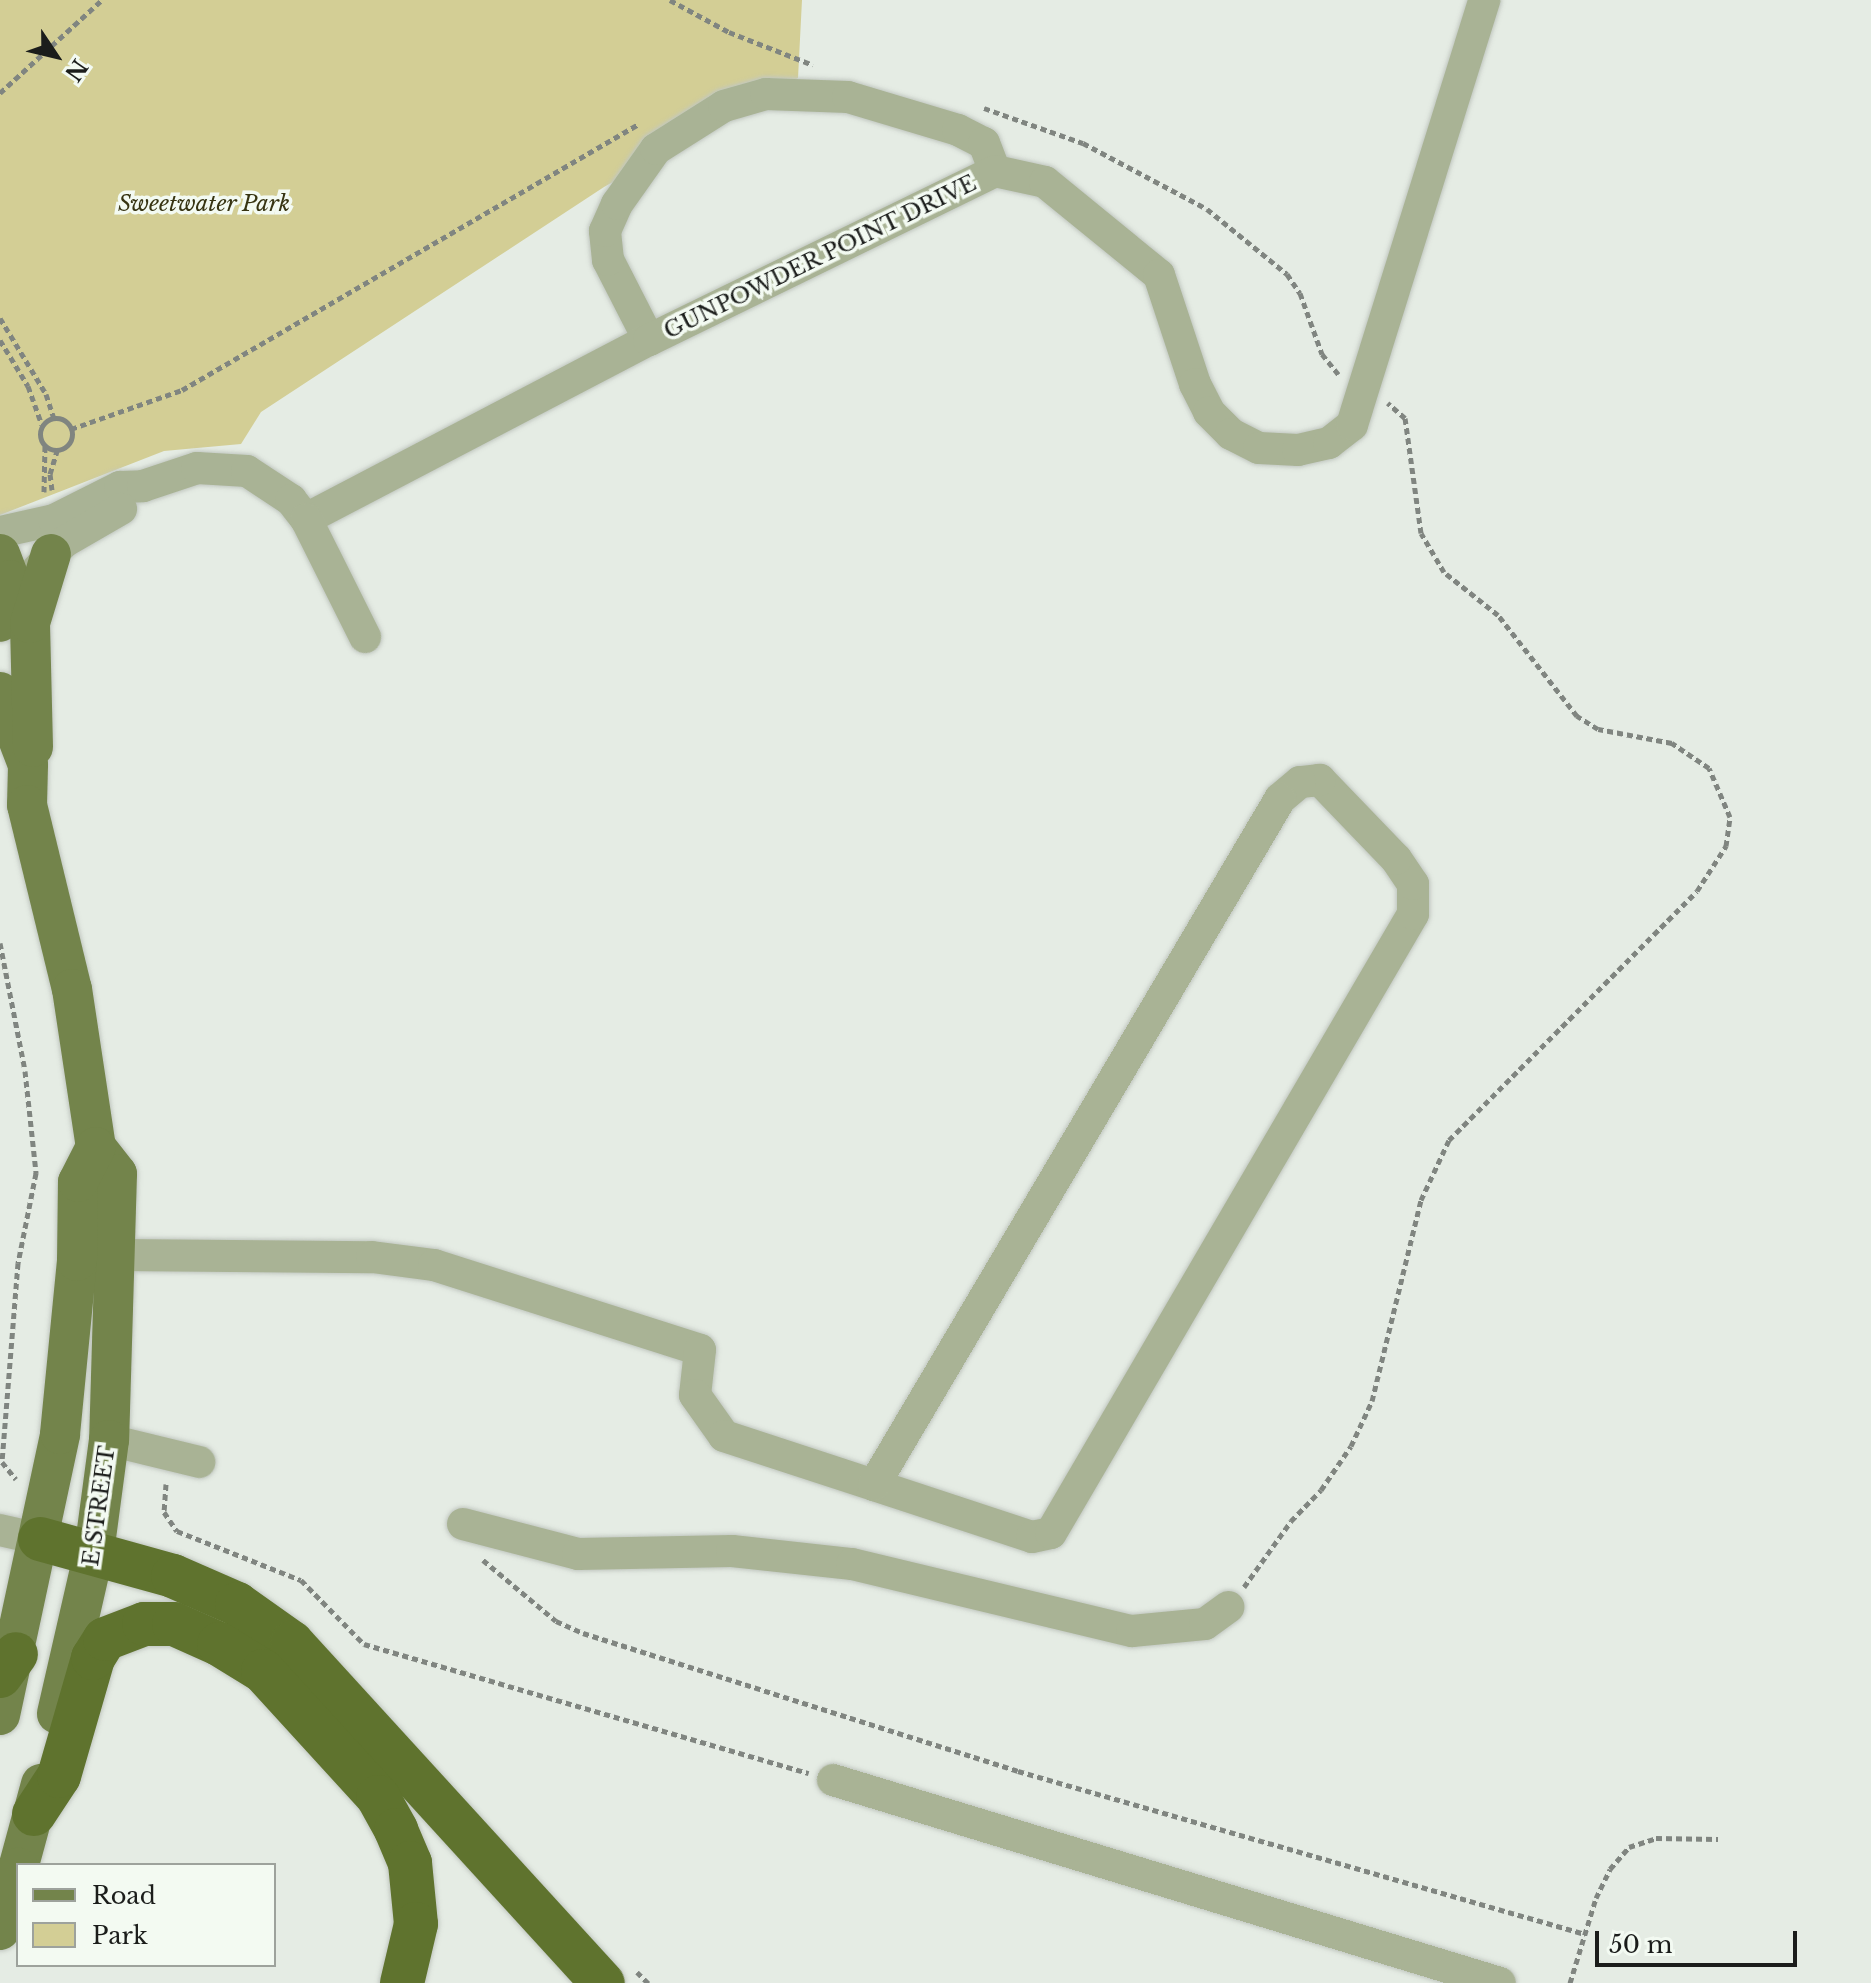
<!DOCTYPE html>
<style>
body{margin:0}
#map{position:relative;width:1871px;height:1983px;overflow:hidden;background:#e5ece4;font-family:"Libre Baskerville",serif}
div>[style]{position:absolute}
.green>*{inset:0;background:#d3ce95}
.path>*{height:5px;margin-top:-2.5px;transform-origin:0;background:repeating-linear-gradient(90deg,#808580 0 6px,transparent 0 10px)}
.path>.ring{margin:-2.5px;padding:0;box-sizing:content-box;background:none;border:5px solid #808580;border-radius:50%}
.roads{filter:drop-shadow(0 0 2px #c1c7c0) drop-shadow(0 0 2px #c1c7c0)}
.minor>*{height:32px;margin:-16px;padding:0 16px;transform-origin:16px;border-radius:16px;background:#a9b395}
.major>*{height:40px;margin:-20px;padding:0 20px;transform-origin:20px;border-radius:20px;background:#73844b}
.highway>*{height:44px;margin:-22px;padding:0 22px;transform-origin:22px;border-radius:22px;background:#5f732e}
span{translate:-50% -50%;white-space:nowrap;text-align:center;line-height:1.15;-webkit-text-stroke:7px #f3faf2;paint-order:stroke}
.park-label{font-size:22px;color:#373412;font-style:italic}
.street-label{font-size:22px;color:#1b1d1b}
.legend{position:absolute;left:16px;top:1863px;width:260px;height:104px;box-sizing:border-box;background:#f3faf2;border:2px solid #9da29c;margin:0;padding:10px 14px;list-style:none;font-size:24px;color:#1b1d1b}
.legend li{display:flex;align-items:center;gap:16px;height:40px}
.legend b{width:40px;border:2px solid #9da29c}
.north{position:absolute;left:16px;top:16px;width:80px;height:80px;-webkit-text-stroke:6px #f3faf2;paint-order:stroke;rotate:125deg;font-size:22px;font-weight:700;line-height:32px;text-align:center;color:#1b1d1b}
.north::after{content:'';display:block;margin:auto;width:28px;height:36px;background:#1b1d1b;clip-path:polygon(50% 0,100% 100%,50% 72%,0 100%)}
.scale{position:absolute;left:1595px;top:1931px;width:202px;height:36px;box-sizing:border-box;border:4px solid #1b1d1b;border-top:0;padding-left:10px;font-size:24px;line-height:28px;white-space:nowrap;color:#1b1d1b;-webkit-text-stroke:6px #f3faf2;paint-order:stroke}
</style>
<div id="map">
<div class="green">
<i style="clip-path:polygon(0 0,802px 0,798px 78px,604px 187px,261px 412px,241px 444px,164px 451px,0 515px)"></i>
</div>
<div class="path">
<i style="left:670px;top:0;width:67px;rotate:28.5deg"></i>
<i style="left:729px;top:32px;width:90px;rotate:21.4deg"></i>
<i style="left:0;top:93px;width:138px;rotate:-42.4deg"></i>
<i style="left:984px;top:108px;width:105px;rotate:19.5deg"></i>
<i style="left:1083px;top:143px;width:140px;rotate:28deg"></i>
<i style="left:1207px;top:209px;width:103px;rotate:39.1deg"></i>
<i style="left:1287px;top:274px;width:23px;rotate:56deg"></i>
<i style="left:1300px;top:293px;width:65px;rotate:70.2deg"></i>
<i style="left:1322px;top:354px;width:26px;rotate:51deg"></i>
<i style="left:0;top:318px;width:89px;rotate:58.8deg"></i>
<i style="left:46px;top:394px;width:26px;rotate:72deg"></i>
<i style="left:0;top:340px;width:54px;rotate:58.7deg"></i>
<i style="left:28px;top:386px;width:41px;rotate:70.3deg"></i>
<i class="ring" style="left:40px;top:418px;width:27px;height:27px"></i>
<i style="left:71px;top:429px;width:118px;rotate:-19.4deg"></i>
<i style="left:182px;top:390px;width:527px;rotate:-30.22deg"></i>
<i style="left:52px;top:490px;width:16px;rotate:-97deg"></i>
<i style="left:50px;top:474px;width:24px;rotate:-73deg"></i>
<i style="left:44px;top:492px;width:46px;rotate:-88.8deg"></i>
<i style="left:0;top:943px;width:130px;rotate:78.9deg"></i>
<i style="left:25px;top:1071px;width:103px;rotate:83.8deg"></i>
<i style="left:36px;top:1173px;width:92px;rotate:101.3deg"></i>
<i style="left:18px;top:1263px;width:200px;rotate:94.6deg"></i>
<i style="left:2px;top:1462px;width:22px;rotate:51deg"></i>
<i style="left:166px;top:1484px;width:28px;rotate:94deg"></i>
<i style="left:164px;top:1512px;width:23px;rotate:56deg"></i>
<i style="left:177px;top:1531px;width:133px;rotate:21.6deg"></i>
<i style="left:301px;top:1580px;width:90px;rotate:45.5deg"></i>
<i style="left:364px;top:1644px;width:463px;rotate:16.2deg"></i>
<i style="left:483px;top:1560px;width:95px;rotate:39.9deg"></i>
<i style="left:556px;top:1621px;width:30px;rotate:24deg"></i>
<i style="left:583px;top:1633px;width:456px;rotate:17.6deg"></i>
<i style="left:1018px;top:1771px;width:590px;rotate:16.04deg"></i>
<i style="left:1244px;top:1587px;width:81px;rotate:-54.5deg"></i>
<i style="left:1291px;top:1521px;width:43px;rotate:-45.9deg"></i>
<i style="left:1321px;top:1490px;width:53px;rotate:-55.7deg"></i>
<i style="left:1351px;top:1446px;width:50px;rotate:-65deg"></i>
<i style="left:1372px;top:1401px;width:207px;rotate:-76.3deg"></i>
<i style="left:1421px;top:1200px;width:66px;rotate:-65deg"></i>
<i style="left:1449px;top:1140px;width:351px;rotate:-45.1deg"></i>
<i style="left:1697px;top:891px;width:54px;rotate:-57.2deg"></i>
<i style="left:1726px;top:846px;width:29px;rotate:-82deg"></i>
<i style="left:1730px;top:817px;width:53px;rotate:-113.2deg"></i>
<i style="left:1709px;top:768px;width:45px;rotate:-146deg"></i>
<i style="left:1672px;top:743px;width:75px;rotate:-169.3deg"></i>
<i style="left:1598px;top:729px;width:25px;rotate:-148deg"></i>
<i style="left:1577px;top:716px;width:128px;rotate:-128deg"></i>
<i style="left:1498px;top:615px;width:69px;rotate:-141.5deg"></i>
<i style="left:1444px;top:572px;width:45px;rotate:-120.5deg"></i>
<i style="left:1421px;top:533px;width:116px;rotate:-97.9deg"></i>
<i style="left:1405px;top:418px;width:23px;rotate:-139deg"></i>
<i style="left:637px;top:1972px;width:16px;rotate:45deg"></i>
<i style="left:1570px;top:1983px;width:89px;rotate:-73deg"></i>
<i style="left:1596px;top:1898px;width:32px;rotate:-64deg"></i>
<i style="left:1610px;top:1869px;width:29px;rotate:-49deg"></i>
<i style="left:1629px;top:1847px;width:28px;rotate:-18deg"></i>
<i style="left:1656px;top:1838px;width:62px;rotate:0.9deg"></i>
</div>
<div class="roads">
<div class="minor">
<i style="left:649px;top:340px;width:90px;rotate:-117.1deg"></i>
<i style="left:608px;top:260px;width:29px;rotate:-96deg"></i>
<i style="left:605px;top:231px;width:30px;rotate:-66deg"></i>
<i style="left:617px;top:204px;width:67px;rotate:-54.7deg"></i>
<i style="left:656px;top:149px;width:80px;rotate:-32.3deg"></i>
<i style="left:724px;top:106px;width:44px;rotate:-15.9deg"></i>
<i style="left:766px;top:94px;width:82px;rotate:2.1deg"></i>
<i style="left:848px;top:97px;width:115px;rotate:16.7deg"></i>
<i style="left:958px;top:130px;width:29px;rotate:27deg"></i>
<i style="left:984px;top:143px;width:30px;rotate:69deg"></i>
<i style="left:306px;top:519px;width:387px;rotate:-27.6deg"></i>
<i style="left:649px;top:340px;width:385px;rotate:-26deg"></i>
<i style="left:995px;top:171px;width:51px;rotate:12.4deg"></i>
<i style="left:1045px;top:182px;width:147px;rotate:39.2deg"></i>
<i style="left:1159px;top:275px;width:115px;rotate:71.7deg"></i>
<i style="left:1195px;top:384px;width:31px;rotate:63deg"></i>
<i style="left:1209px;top:412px;width:31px;rotate:45deg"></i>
<i style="left:1231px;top:434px;width:31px;rotate:27deg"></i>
<i style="left:1259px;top:448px;width:39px;rotate:3deg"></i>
<i style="left:1298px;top:450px;width:32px;rotate:-13deg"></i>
<i style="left:1329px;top:443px;width:29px;rotate:-38deg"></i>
<i style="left:1352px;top:425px;width:445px;rotate:-72.7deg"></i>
<i style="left:0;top:532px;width:55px;rotate:-12.5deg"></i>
<i style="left:54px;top:520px;width:74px;rotate:-26.6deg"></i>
<i style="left:120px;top:487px;width:23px;rotate:-2deg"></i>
<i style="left:143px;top:486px;width:57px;rotate:-18.4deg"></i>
<i style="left:197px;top:468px;width:50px;rotate:3.4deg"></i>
<i style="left:247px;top:471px;width:53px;rotate:33.4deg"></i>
<i style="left:291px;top:500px;width:24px;rotate:52deg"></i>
<i style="left:306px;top:519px;width:132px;rotate:63.4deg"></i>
<i style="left:37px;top:570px;width:39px;rotate:-46deg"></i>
<i style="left:64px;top:542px;width:66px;rotate:-30.1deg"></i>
<i style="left:119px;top:1255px;width:253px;rotate:0.5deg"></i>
<i style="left:372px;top:1257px;width:63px;rotate:7.4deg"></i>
<i style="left:434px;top:1265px;width:279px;rotate:17.7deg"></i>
<i style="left:700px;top:1350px;width:45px;rotate:96.3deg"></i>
<i style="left:695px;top:1395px;width:50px;rotate:54.7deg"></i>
<i style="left:724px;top:1436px;width:158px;rotate:18.1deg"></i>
<i style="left:874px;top:1485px;width:166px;rotate:18.2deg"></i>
<i style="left:1032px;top:1537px;width:19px;rotate:-12deg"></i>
<i style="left:1051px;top:1533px;width:717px;rotate:-59.68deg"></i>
<i style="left:1413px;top:914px;width:30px;rotate:-90deg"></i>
<i style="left:1413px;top:884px;width:30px;rotate:-124deg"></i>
<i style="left:1396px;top:859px;width:110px;rotate:-133.9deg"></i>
<i style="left:1320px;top:780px;width:20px;rotate:174deg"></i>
<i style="left:1300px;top:782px;width:26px;rotate:140deg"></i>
<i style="left:1280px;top:799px;width:797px;rotate:120.62deg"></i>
<i style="left:109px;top:1440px;width:93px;rotate:13.7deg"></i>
<i style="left:463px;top:1524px;width:119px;rotate:14.6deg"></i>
<i style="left:578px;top:1554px;width:154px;rotate:-1.1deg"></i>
<i style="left:732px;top:1551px;width:121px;rotate:6.2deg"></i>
<i style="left:852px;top:1564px;width:288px;rotate:13.5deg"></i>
<i style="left:1132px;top:1631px;width:73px;rotate:-5.5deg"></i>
<i style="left:1205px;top:1624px;width:29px;rotate:-36deg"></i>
<i style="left:0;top:1530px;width:41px;rotate:12.7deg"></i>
<i style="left:833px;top:1780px;width:697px;rotate:16.93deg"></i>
</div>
<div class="major">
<i style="left:0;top:554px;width:28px;rotate:69deg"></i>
<i style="left:10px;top:580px;width:43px;rotate:103.4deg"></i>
<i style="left:0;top:692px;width:78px;rotate:69deg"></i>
<i style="left:28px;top:765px;width:40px;rotate:91.4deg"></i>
<i style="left:27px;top:805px;width:189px;rotate:76.3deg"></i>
<i style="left:72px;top:989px;width:160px;rotate:81.4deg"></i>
<i style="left:96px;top:1147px;width:34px;rotate:52deg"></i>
<i style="left:117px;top:1174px;width:266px;rotate:91.7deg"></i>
<i style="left:109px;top:1440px;width:113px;rotate:97.6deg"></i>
<i style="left:94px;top:1552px;width:166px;rotate:102.9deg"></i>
<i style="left:33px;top:747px;width:124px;rotate:-91.4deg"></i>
<i style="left:30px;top:623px;width:72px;rotate:-73.1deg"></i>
<i style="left:0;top:1715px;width:287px;rotate:-77.9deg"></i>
<i style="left:60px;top:1434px;width:174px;rotate:-84.4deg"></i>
<i style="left:77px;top:1261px;width:79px;rotate:-89.3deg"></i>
<i style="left:78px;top:1182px;width:39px;rotate:-63deg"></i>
<i style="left:19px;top:1865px;width:84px;rotate:-74.8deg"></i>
<i style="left:0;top:1930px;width:65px;rotate:-73.8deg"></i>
</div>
<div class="highway">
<i style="left:40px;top:1539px;width:138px;rotate:15.5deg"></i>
<i style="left:173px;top:1576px;width:70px;rotate:23.6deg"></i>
<i style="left:237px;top:1604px;width:67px;rotate:35.3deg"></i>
<i style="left:292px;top:1643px;width:461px;rotate:47.6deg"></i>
<i style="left:0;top:1676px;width:27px;rotate:-54deg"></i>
<i style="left:34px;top:1814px;width:45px;rotate:-56.7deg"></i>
<i style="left:59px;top:1776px;width:123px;rotate:-73.9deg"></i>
<i style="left:93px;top:1658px;width:22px;rotate:-58deg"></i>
<i style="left:105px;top:1639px;width:42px;rotate:-21deg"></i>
<i style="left:144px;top:1624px;width:30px"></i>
<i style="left:174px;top:1624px;width:49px;rotate:24deg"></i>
<i style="left:219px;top:1644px;width:52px;rotate:31.5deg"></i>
<i style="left:263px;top:1671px;width:171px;rotate:47.6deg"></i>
<i style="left:378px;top:1797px;width:38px;rotate:61deg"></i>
<i style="left:396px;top:1830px;width:36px;rotate:67deg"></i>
<i style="left:410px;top:1863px;width:61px;rotate:84.4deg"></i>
<i style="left:416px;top:1924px;width:61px;rotate:103.3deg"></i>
</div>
</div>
<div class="park-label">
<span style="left:204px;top:204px">Sweetwater Park</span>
</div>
<div class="street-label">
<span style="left:820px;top:257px;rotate:-26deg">GUNPOWDER POINT DRIVE</span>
<span style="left:99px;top:1506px;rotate:-82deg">E STREET</span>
</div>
<ul class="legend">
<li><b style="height:10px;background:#73844b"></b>Road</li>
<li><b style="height:22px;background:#d3ce95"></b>Park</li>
</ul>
<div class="north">N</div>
<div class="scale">50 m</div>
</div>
